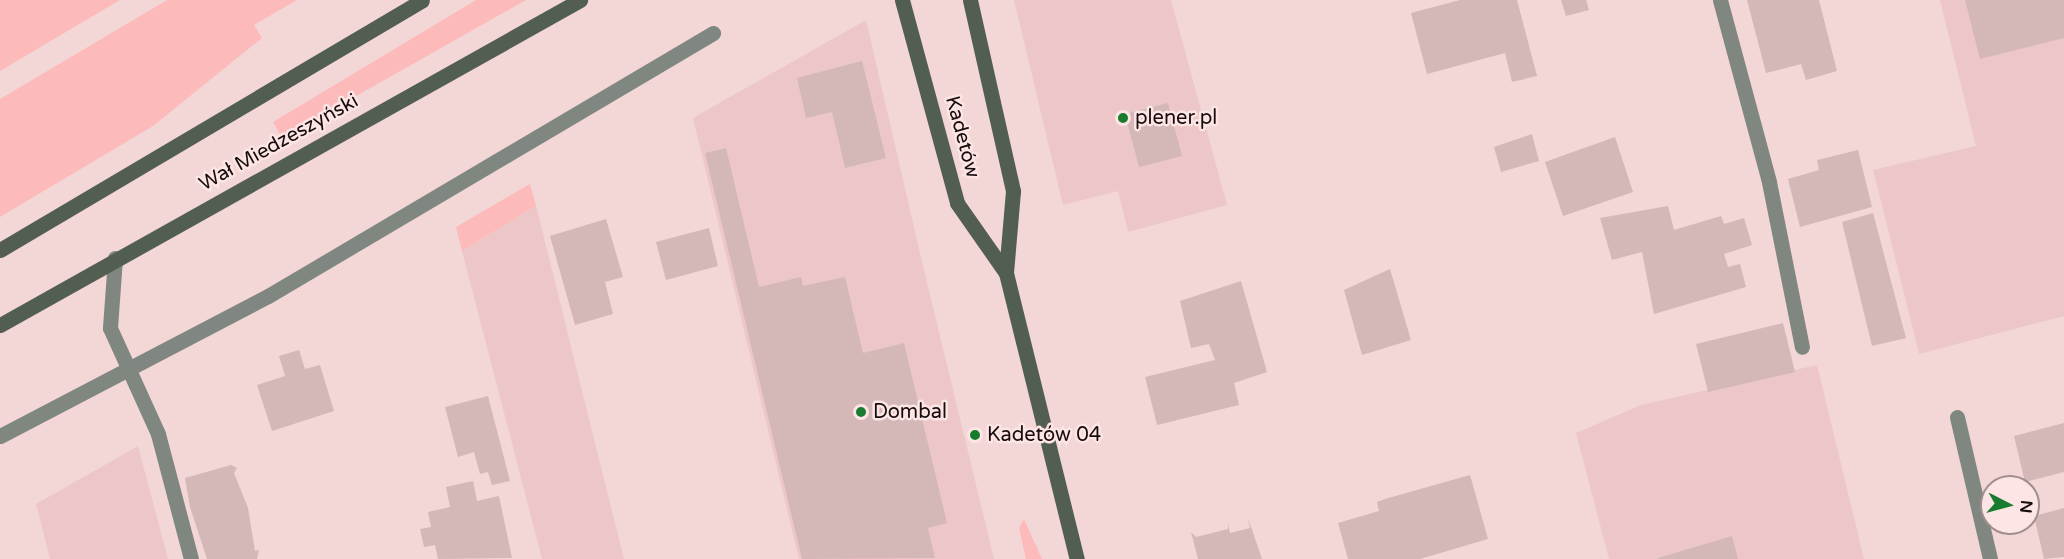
<!DOCTYPE html>
<meta charset="utf-8">
<style>
body{margin:0}
#map{position:relative;width:2064px;height:559px;overflow:hidden;background:#f3d6d6;font-family:"Varela Round",sans-serif}
div>[style]{position:absolute}
.built>*{inset:0;background:#edc7c7}
.green>*{inset:0;background:#fdbabb}
.building>*{inset:0;background:#d4b7b7}
.lane>*{height:15px;margin:-7.5px;padding:0 7.5px;transform-origin:7.5px;border-radius:7.5px;background:#7f8780}
.street>*{height:15px;margin:-7.5px;padding:0 7.5px;transform-origin:7.5px;border-radius:7.5px;background:#7f8780}
.secondary>*{height:15px;margin:-7.5px;padding:0 7.5px;transform-origin:7.5px;border-radius:7.5px;background:#535e53}
.dots>*{width:16px;height:16px;translate:-50% -50%;box-sizing:border-box;border:3px solid #fde5e5;border-radius:50%}
span{translate:-50% -50%;white-space:nowrap;text-align:center;line-height:1.15;-webkit-text-stroke:5px #fde5e5;paint-order:stroke}
.poi-label{font-size:20px;color:#160c0c}
.left{translate:0 -50%;text-align:left}
.street-label{font-size:20px;color:#160c0c}
.north{position:absolute;left:1980px;top:475px;width:60px;height:60px;box-sizing:border-box;background:#fde5e5;border:2px solid #a18e8e;border-radius:50%;rotate:96deg;font-size:16px;font-weight:700;line-height:24px;text-align:center;color:#160c0c}
.north::after{content:'';display:block;margin:auto;width:21px;height:27px;background:#187c2e;clip-path:polygon(50% 0,100% 100%,50% 72%,0 100%)}
</style>
<div id="map">
<div class="built">
<i style="clip-path:polygon(1014px 0,1171px 0,1227px 205px,1128px 232px,1118px 191px,1063px 205px)"></i>
<i style="clip-path:polygon(1940px 0,2064px 0,2064px 316px,1919px 354px,1873px 170px,1976px 146px)"></i>
<i style="clip-path:polygon(866px 20px,923px 266px,994px 559px,799px 559px,693px 118px)"></i>
<i style="clip-path:polygon(536px 206px,624px 559px,542px 559px,462px 251px)"></i>
<i style="clip-path:polygon(1817px 365px,1864px 559px,1609px 559px,1576px 433px,1641px 405px)"></i>
<i style="clip-path:polygon(138px 446px,168px 559px,50px 559px,36px 504px)"></i>
</div>
<div class="green">
<i style="clip-path:polygon(0 0,120px 0,0 71px)"></i>
<i style="clip-path:polygon(167px 0,297px 0,254px 25px,262px 38px,153px 126px,0 217px,0 99px)"></i>
<i style="clip-path:polygon(476px 0,526px 0,282px 138px,273px 122px)"></i>
<i style="clip-path:polygon(530px 184px,536px 206px,462px 251px,456px 227px)"></i>
<i style="clip-path:polygon(1024px 519px,1042px 559px,1026px 559px,1019px 528px)"></i>
</div>
<div class="building">
<i style="clip-path:polygon(1460px 0,1517px 0,1537px 76px,1512px 82px,1505px 53px,1427px 74px,1411px 13px)"></i>
<i style="clip-path:polygon(1561px 0,1586px 0,1589px 10px,1566px 16px)"></i>
<i style="clip-path:polygon(1747px 0,1819px 0,1837px 71px,1806px 80px,1801px 64px,1766px 73px)"></i>
<i style="clip-path:polygon(1965px 0,2064px 0,2064px 38px,1980px 59px)"></i>
<i style="clip-path:polygon(862px 61px,886px 158px,845px 168px,832px 112px,806px 118px,797px 78px)"></i>
<i style="clip-path:polygon(1168px 103px,1182px 156px,1139px 167px,1125px 114px)"></i>
<i style="clip-path:polygon(1532px 134px,1539px 161px,1501px 172px,1494px 147px)"></i>
<i style="clip-path:polygon(1615px 137px,1633px 192px,1563px 216px,1545px 162px)"></i>
<i style="clip-path:polygon(726px 148px,759px 287px,801px 277px,803px 286px,845px 277px,863px 353px,904px 343px,947px 523px,928px 528px,935px 558px,802px 559px,705px 153px)"></i>
<i style="clip-path:polygon(1858px 150px,1872px 207px,1800px 227px,1788px 179px,1819px 170px,1817px 160px)"></i>
<i style="clip-path:polygon(1668px 206px,1674px 230px,1721px 216px,1724px 224px,1744px 218px,1752px 245px,1724px 254px,1728px 267px,1740px 264px,1746px 287px,1654px 314px,1642px 252px,1612px 260px,1600px 218px)"></i>
<i style="clip-path:polygon(1873px 213px,1906px 338px,1872px 346px,1842px 222px)"></i>
<i style="clip-path:polygon(606px 219px,623px 277px,605px 282px,613px 314px,575px 325px,550px 236px)"></i>
<i style="clip-path:polygon(709px 228px,718px 266px,666px 280px,656px 242px)"></i>
<i style="clip-path:polygon(1390px 269px,1411px 340px,1362px 355px,1344px 290px)"></i>
<i style="clip-path:polygon(1241px 281px,1267px 372px,1234px 383px,1239px 405px,1157px 425px,1145px 377px,1215px 360px,1209px 344px,1191px 348px,1180px 301px)"></i>
<i style="clip-path:polygon(1783px 323px,1795px 372px,1708px 392px,1696px 344px)"></i>
<i style="clip-path:polygon(299px 350px,305px 369px,320px 365px,334px 411px,272px 431px,257px 385px,285px 376px,279px 356px)"></i>
<i style="clip-path:polygon(488px 396px,510px 481px,492px 485px,488px 472px,480px 474px,474px 452px,458px 457px,445px 407px)"></i>
<i style="clip-path:polygon(2064px 423px,2064px 472px,2025px 482px,2014px 436px)"></i>
<i style="clip-path:polygon(231px 465px,237px 468px,234px 473px,248px 508px,255px 551px,259px 550px,257px 559px,207px 559px,190px 507px,185px 478px)"></i>
<i style="clip-path:polygon(1470px 475px,1488px 539px,1420px 559px,1348px 559px,1338px 523px,1379px 511px,1377px 502px,1385px 499px)"></i>
<i style="clip-path:polygon(473px 481px,477px 501px,499px 496px,512px 558px,438px 559px,435px 545px,424px 547px,420px 529px,431px 527px,428px 512px,450px 507px,446px 487px)"></i>
<i style="clip-path:polygon(2064px 508px,2064px 557px,2044px 559px,2034px 516px)"></i>
<i style="clip-path:polygon(1248px 518px,1262px 559px,1198px 559px,1191px 532px,1196px 537px,1228px 529px,1228px 523px,1230px 533px,1250px 528px)"></i>
<i style="clip-path:polygon(1732px 536px,1738px 559px,1658px 559px,1658px 558px)"></i>
</div>
<div class="lane">
<i style="left:1720px;top:0;width:188px;rotate:74.9deg"></i>
<i style="left:1769px;top:182px;width:168px;rotate:78.7deg"></i>
<i style="left:115px;top:258px;width:70px;rotate:94.1deg"></i>
<i style="left:110px;top:328px;width:116px;rotate:65.6deg"></i>
<i style="left:158px;top:434px;width:129px;rotate:75.2deg"></i>
<i style="left:0;top:436px;width:302px;rotate:-27.6deg"></i>
<i style="left:268px;top:296px;width:517px;rotate:-30.58deg"></i>
</div>
<div class="street">
<i style="left:1957px;top:417px;width:146px;rotate:76.9deg"></i>
</div>
<div class="secondary">
<i style="left:902px;top:0;width:210px;rotate:74.8deg"></i>
<i style="left:957px;top:203px;width:85px;rotate:55deg"></i>
<i style="left:970px;top:0;width:196px;rotate:77.3deg"></i>
<i style="left:1013px;top:191px;width:82px;rotate:94.9deg"></i>
<i style="left:1006px;top:273px;width:295px;rotate:76.1deg"></i>
<i style="left:0;top:250px;width:490px;rotate:-30.6deg"></i>
<i style="left:0;top:325px;width:665px;rotate:-29.26deg"></i>
</div>
<div class="dots">
<i style="left:1123px;top:118px;background:#187c2e"></i>
<i style="left:861px;top:412px;background:#187c2e"></i>
<i style="left:975px;top:435px;background:#187c2e"></i>
</div>
<div class="poi-label">
<span class="left" style="left:1135px;top:118px">plener.pl</span>
<span class="left" style="left:873px;top:412px">Dombal</span>
<span class="left" style="left:987px;top:435px">Kadetów 04</span>
</div>
<div class="street-label">
<span style="left:962px;top:137px;rotate:75deg">Kadetów</span>
<span style="left:279px;top:143px;rotate:-29deg">Wał Miedzeszyński</span>
</div>
<div class="north">N</div>
</div>
